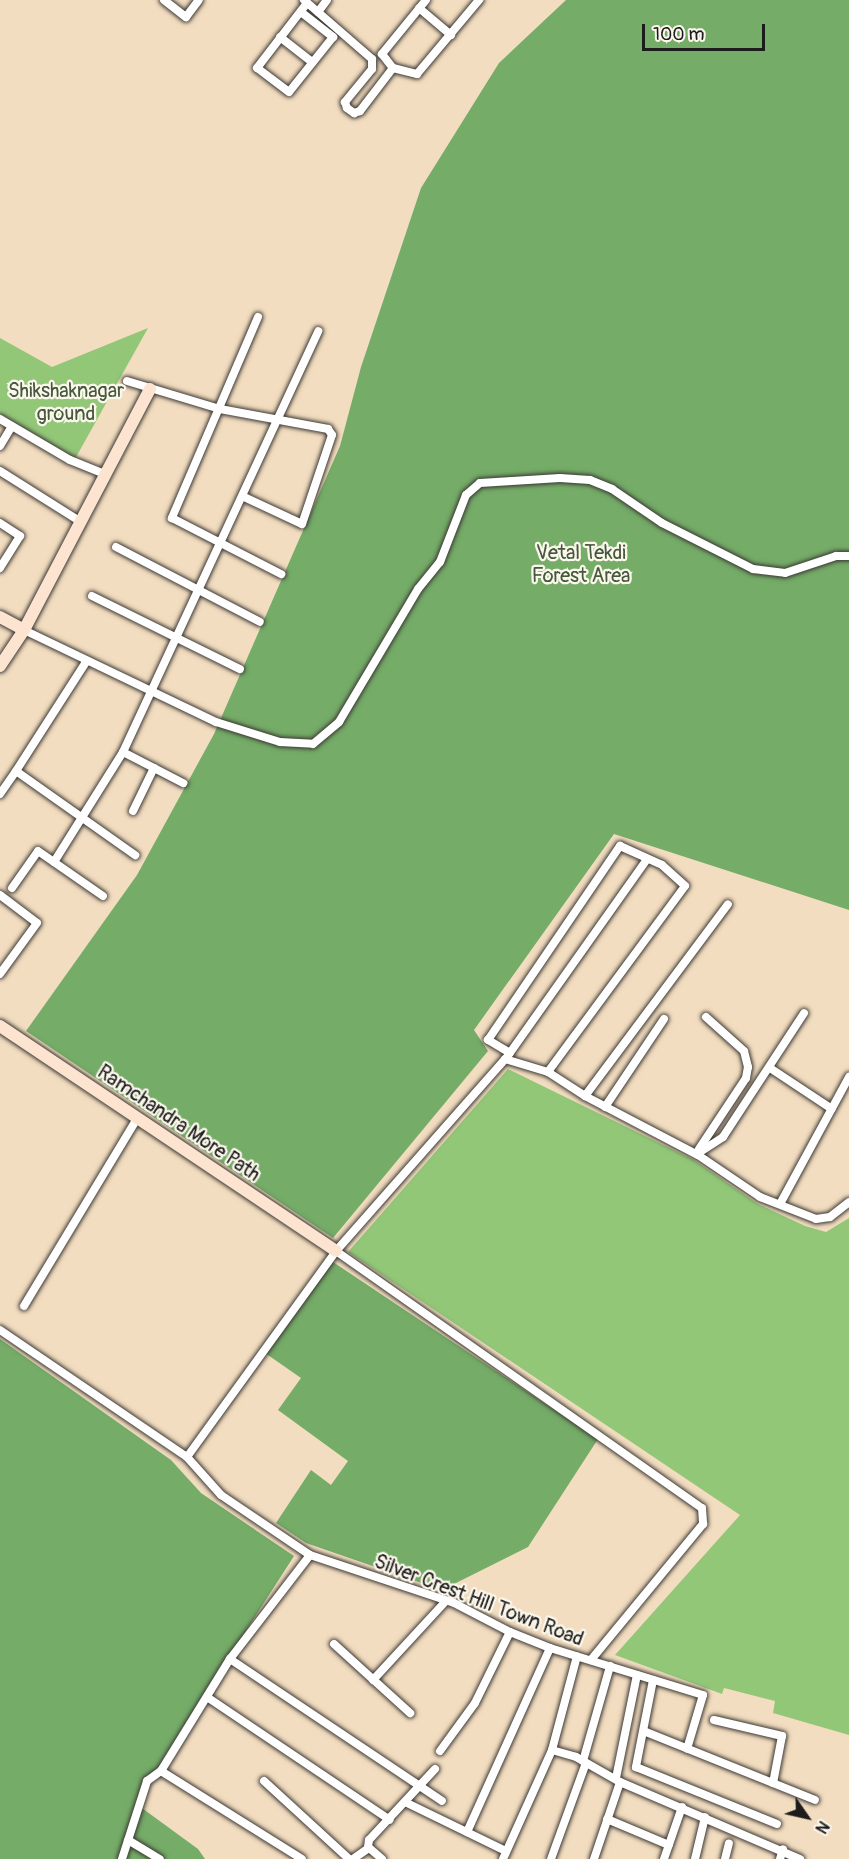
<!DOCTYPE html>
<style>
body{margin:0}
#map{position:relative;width:849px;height:1859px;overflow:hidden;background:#f3ddc0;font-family:Pangolin,sans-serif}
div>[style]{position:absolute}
.green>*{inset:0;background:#92c778}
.forest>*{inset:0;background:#75ac68}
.roads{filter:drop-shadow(0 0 2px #3c3935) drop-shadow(0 0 2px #3c3935)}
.street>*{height:8px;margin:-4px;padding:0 4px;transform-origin:4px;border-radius:4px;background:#fff}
.secondary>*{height:12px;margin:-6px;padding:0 6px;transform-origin:6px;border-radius:6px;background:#fde4d1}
span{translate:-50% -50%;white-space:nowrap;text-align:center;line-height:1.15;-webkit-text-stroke:4.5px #fbf7ec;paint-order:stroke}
.park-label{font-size:20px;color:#45583c}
.street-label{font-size:20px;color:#1c1c1c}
.north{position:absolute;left:777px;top:1787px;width:60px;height:60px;-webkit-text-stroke:4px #fbf7ec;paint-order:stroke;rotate:124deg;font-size:16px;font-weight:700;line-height:24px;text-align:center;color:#1c1c1c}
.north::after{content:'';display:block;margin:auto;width:21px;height:27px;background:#1c1c1c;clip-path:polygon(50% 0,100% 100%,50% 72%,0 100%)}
.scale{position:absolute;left:642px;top:24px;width:123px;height:27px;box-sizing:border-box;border:3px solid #1c1c1c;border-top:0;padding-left:8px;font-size:18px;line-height:21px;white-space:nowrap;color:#1c1c1c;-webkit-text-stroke:4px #fbf7ec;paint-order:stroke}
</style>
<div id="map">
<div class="green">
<i style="clip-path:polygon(148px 328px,75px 459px,0 414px,0 338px,52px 367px)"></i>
<i style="clip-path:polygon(508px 1069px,694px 1160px,758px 1204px,805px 1226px,826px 1232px,849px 1218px,849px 1735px,773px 1713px,775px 1701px,724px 1688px,722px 1694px,615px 1655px,740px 1515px,348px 1252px)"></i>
</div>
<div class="forest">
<i style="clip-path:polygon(566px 0,849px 0,849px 910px,614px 834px,474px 1030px,488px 1051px,333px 1238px,26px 1031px,137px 875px,214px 734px,340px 446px,361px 367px,421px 188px,499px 63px)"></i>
<i style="clip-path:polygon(333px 1262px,598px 1439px,528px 1547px,442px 1590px,306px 1543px,276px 1523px,311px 1470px,331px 1485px,348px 1461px,278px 1410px,301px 1378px,265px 1353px)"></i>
<i style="clip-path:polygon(0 1339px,171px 1460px,201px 1493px,294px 1556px,135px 1803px,198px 1849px,205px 1859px,0 1859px)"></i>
</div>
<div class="roads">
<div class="street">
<i style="left:164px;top:0;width:28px;rotate:38deg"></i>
<i style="left:186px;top:17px;width:21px;rotate:-53deg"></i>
<i style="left:304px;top:0;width:90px;rotate:40.9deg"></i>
<i style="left:372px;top:59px;width:10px;rotate:90deg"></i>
<i style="left:372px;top:69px;width:43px;rotate:129.3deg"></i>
<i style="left:345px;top:102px;width:6px;rotate:72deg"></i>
<i style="left:347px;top:108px;width:9px;rotate:36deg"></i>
<i style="left:354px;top:113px;width:6px;rotate:-18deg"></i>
<i style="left:360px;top:111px;width:54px;rotate:-52.5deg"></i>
<i style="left:426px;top:0;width:70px;rotate:129.2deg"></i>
<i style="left:382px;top:54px;width:18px;rotate:52deg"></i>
<i style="left:393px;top:68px;width:25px;rotate:14deg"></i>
<i style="left:417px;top:74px;width:97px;rotate:-50deg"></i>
<i style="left:419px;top:8px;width:42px;rotate:40.2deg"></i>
<i style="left:301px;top:12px;width:41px;rotate:38deg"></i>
<i style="left:333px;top:37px;width:70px;rotate:128.7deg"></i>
<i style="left:289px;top:92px;width:40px;rotate:-143deg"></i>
<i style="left:257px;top:68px;width:82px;rotate:-52.4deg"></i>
<i style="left:318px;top:12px;width:15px;rotate:-53deg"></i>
<i style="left:280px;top:37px;width:41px;rotate:38deg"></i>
<i style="left:258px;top:317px;width:219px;rotate:113.2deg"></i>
<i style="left:172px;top:518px;width:123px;rotate:27.2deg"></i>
<i style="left:127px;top:381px;width:97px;rotate:16.8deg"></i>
<i style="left:220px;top:409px;width:110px;rotate:10.5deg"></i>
<i style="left:328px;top:429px;width:7px;rotate:56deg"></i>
<i style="left:332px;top:435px;width:94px;rotate:108.6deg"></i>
<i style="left:302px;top:524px;width:66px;rotate:-155deg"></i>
<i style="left:0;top:419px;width:81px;rotate:30.4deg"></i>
<i style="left:70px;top:460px;width:38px;rotate:22deg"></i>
<i style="left:0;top:446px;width:23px;rotate:-59deg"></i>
<i style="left:0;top:471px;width:96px;rotate:32.2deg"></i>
<i style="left:0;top:523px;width:24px;rotate:33deg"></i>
<i style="left:20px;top:536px;width:38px;rotate:122deg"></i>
<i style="left:116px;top:547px;width:162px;rotate:27.5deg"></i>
<i style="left:92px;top:596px;width:165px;rotate:26.3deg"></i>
<i style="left:24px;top:630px;width:213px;rotate:25.6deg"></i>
<i style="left:216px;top:722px;width:67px;rotate:17.4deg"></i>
<i style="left:280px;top:742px;width:33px;rotate:3deg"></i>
<i style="left:313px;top:744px;width:34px;rotate:-40deg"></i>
<i style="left:339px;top:722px;width:155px;rotate:-59.3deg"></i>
<i style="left:418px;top:589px;width:35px;rotate:-51deg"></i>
<i style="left:440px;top:562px;width:72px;rotate:-68.8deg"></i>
<i style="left:466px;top:495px;width:18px;rotate:-41deg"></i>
<i style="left:480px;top:483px;width:80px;rotate:-3.6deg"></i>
<i style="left:560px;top:478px;width:30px;rotate:4deg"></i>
<i style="left:590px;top:480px;width:24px;rotate:22deg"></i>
<i style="left:612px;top:489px;width:60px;rotate:34.2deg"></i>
<i style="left:662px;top:523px;width:102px;rotate:26.8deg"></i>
<i style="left:753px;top:569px;width:32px;rotate:7deg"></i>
<i style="left:785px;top:573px;width:54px;rotate:-18.4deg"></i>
<i style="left:836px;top:556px;width:13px"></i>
<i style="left:86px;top:662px;width:130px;rotate:122.7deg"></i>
<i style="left:16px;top:771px;width:146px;rotate:35.2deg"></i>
<i style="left:123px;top:752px;width:68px;rotate:27.3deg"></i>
<i style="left:0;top:794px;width:28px;rotate:-55deg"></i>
<i style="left:133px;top:811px;width:48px;rotate:-64deg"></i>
<i style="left:54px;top:862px;width:130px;rotate:-57.9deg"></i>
<i style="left:123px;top:752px;width:464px;rotate:-65.1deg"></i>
<i style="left:12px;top:888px;width:45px;rotate:-54.9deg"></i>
<i style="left:38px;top:851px;width:79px;rotate:34.7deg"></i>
<i style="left:0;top:895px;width:46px;rotate:37.1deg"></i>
<i style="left:37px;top:923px;width:63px;rotate:126deg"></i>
<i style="left:510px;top:1053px;width:26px;rotate:-149deg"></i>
<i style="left:488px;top:1040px;width:235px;rotate:-55.8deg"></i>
<i style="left:620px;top:846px;width:46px;rotate:24.3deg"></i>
<i style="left:662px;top:865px;width:31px;rotate:42deg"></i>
<i style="left:685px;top:886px;width:231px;rotate:126.4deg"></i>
<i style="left:507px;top:1057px;width:242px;rotate:-54.7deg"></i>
<i style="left:770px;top:1068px;width:74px;rotate:33.5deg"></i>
<i style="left:585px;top:1096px;width:239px;rotate:-53.3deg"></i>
<i style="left:605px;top:1107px;width:106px;rotate:-56.2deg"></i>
<i style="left:699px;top:1149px;width:85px;rotate:-56.5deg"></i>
<i style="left:746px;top:1078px;width:11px;rotate:-80deg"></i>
<i style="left:748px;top:1067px;width:16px;rotate:-104deg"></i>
<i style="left:744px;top:1051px;width:51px;rotate:-138.2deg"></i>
<i style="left:697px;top:1154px;width:31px;rotate:-33deg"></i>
<i style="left:723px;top:1137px;width:148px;rotate:-56.8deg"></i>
<i style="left:780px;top:1204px;width:145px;rotate:-61.5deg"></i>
<i style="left:336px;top:1251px;width:447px;rotate:35.1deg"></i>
<i style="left:702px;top:1508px;width:16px;rotate:86deg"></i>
<i style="left:703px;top:1524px;width:176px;rotate:129.5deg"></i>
<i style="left:24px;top:1306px;width:218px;rotate:-58.9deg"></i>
<i style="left:0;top:1330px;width:226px;rotate:34.2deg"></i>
<i style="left:187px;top:1457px;width:51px;rotate:48.2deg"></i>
<i style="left:221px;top:1495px;width:107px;rotate:34deg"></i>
<i style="left:310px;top:1555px;width:152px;rotate:18.4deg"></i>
<i style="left:454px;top:1603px;width:63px;rotate:27.4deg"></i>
<i style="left:510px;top:1632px;width:43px;rotate:21.8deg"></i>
<i style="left:550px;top:1648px;width:160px;rotate:17.1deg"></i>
<i style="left:703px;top:1695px;width:56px;rotate:106.5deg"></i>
<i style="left:187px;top:1457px;width:254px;rotate:-54.1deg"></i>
<i style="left:336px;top:1251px;width:256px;rotate:-48.6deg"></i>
<i style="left:505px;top:1059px;width:45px;rotate:16.8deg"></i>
<i style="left:548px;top:1072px;width:44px;rotate:33deg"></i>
<i style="left:585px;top:1096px;width:127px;rotate:27.6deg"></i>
<i style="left:698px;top:1155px;width:75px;rotate:34.1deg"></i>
<i style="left:760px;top:1197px;width:60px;rotate:21.4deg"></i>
<i style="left:816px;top:1219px;width:14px;rotate:-8deg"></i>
<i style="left:830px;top:1217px;width:24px;rotate:-38deg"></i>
<i style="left:334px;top:1644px;width:103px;rotate:42.2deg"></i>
<i style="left:230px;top:1659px;width:255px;rotate:33.8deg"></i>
<i style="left:373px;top:1680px;width:108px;rotate:-47.3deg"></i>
<i style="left:653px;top:1680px;width:89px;rotate:101.1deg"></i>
<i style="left:636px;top:1767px;width:152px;rotate:22deg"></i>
<i style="left:207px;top:1697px;width:220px;rotate:33.9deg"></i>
<i style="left:714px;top:1720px;width:70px;rotate:13.2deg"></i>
<i style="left:782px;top:1736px;width:48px;rotate:100.8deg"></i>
<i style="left:646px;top:1732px;width:182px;rotate:21.9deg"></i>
<i style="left:552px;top:1750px;width:25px;rotate:16deg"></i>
<i style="left:576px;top:1757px;width:51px;rotate:29.6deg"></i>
<i style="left:620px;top:1782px;width:196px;rotate:23.2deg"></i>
<i style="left:440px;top:1751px;width:59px;rotate:-53.9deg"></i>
<i style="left:475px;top:1703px;width:79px;rotate:-63.8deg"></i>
<i style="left:583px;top:1761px;width:99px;rotate:-74.1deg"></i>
<i style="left:161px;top:1771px;width:166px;rotate:32deg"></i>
<i style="left:616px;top:1778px;width:105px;rotate:-78.5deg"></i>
<i style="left:264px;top:1781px;width:115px;rotate:42.5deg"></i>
<i style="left:407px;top:1803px;width:110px;rotate:25.9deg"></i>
<i style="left:607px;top:1819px;width:67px;rotate:22.8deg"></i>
<i style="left:467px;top:1832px;width:202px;rotate:-65.7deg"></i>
<i style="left:128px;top:1840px;width:37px;rotate:31deg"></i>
<i style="left:122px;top:1859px;width:82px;rotate:-72.2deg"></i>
<i style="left:147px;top:1781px;width:17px;rotate:-36deg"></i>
<i style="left:161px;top:1771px;width:132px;rotate:-58.4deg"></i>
<i style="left:230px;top:1659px;width:131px;rotate:-52.4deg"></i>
<i style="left:353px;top:1859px;width:19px;rotate:-35deg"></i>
<i style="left:382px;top:1859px;width:18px;rotate:-139deg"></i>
<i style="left:368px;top:1847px;width:7px;rotate:-82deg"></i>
<i style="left:369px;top:1840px;width:97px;rotate:-47.1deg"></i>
<i style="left:503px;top:1859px;width:120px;rotate:-65.8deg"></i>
<i style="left:552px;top:1750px;width:97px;rotate:-75.1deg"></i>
<i style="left:551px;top:1859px;width:102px;rotate:-70deg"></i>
<i style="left:594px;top:1859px;width:81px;rotate:-71.3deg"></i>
<i style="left:664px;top:1859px;width:55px;rotate:-70.9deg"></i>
<i style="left:695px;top:1859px;width:43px;rotate:-76.6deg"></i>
<i style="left:725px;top:1859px;width:16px;rotate:-76deg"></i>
<i style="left:780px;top:1859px;width:10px;rotate:-73deg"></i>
</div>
<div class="secondary">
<i style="left:0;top:617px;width:27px;rotate:28deg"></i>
<i style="left:0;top:666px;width:43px;rotate:-56.3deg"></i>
<i style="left:24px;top:630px;width:272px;rotate:-62.4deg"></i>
<i style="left:0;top:1026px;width:404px;rotate:33.8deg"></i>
</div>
</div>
<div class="park-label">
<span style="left:66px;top:402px">Shikshaknagar<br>ground</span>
<span style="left:581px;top:564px">Vetal Tekdi<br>Forest Area</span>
</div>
<div class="street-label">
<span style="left:179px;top:1123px;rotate:34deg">Ramchandra More Path</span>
<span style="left:479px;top:1600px;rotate:21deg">Silver Crest Hill Town Road</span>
</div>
<div class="north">N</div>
<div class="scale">100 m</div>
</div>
